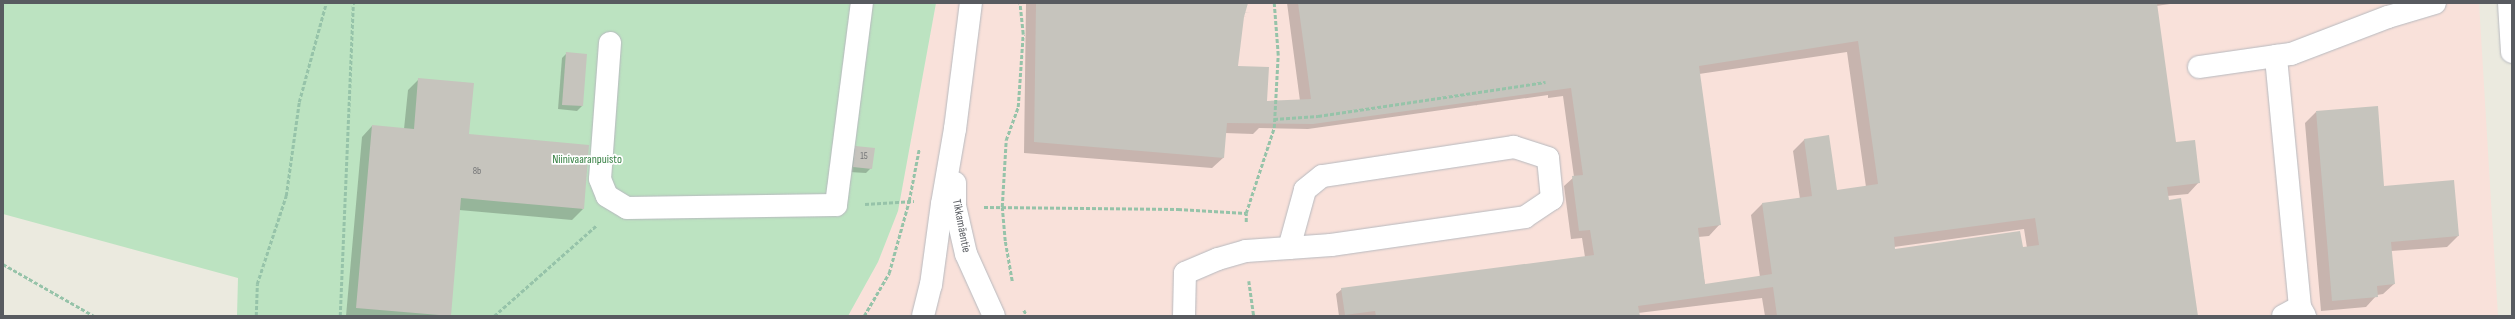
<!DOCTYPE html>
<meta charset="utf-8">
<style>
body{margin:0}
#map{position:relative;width:2515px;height:319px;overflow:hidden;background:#ebeadf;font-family:"Sofia Sans Condensed",sans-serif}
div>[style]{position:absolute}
.medical>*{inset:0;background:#f9e1da}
.green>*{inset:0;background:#bce3c1}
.shadow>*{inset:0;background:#0003}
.building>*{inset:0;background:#c6c4bd}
.path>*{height:2.5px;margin-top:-1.25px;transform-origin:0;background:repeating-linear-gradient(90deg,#96c3a9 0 4px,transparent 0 6px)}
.roads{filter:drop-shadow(0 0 1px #b7b9be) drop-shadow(0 0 1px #b7b9be)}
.minor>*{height:22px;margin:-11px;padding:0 11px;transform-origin:11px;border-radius:11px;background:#fff}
span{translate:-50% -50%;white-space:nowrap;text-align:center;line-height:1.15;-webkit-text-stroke:3.5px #fff;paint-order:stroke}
.number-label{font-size:10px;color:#747577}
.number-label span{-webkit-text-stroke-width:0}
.park-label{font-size:12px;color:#378144}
.street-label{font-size:12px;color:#585b60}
.frame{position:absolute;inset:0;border:4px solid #585b60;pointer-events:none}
</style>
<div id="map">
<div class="medical">
<i style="clip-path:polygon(936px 3px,2479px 3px,2498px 316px,848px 316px,878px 262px,898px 211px)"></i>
</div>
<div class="green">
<i style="clip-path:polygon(3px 3px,936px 3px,898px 211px,878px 262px,848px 316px,237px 316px,238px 278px,3px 214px)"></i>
</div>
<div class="shadow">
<i style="clip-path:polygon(evenodd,1026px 3px,1247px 3px,1243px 17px,1237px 67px,1266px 102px,1300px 101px,1287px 3px,2177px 3px,2156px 6px,2175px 143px,2199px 182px,2188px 194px,2167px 196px,2196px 316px,1765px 316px,1762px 298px,1638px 313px,1639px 316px,1339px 316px,1336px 294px,1342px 289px,1585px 257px,1582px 238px,1571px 239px,1564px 186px,1574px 177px,1563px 96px,1548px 98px,1548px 95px,1308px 129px,1259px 128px,1253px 134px,1225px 133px,1223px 158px,1212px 168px,1024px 153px,1026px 3px,1847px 52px,1866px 187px,1836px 191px,1828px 136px,1804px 140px,1793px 151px,1800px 199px,1762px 204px,1751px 215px,1760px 277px,1705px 285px,1698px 237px,1709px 236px,1720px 224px,1699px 74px,1847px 52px,1026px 3px,2024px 229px,2027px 248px,2022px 248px,1894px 250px,1894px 247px,2024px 229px)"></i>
<i style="clip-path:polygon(567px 53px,582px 106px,577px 111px,558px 109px,562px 58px)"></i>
<i style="clip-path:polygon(419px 79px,468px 135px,583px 209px,572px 220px,459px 210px,450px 316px,346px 316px,362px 137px,372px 126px,404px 129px,408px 90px)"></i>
<i style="clip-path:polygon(2316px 112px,2383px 187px,2458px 236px,2447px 247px,2391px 251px,2394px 284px,2383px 294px,2377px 295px,2366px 307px,2321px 311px,2305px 123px)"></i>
<i style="clip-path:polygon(856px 147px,871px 168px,866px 173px,849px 172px,851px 152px)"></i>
</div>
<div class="building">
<i style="clip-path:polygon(evenodd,1036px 3px,1248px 3px,1244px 17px,1238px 66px,1269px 67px,1267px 101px,1311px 99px,1298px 3px,2157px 3px,2176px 142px,2195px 140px,2200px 183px,2167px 187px,2169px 200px,2181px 198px,2198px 316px,1777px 316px,1773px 287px,1638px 306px,1640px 316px,1376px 316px,1375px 311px,1345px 315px,1341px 288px,1594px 255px,1590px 230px,1579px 231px,1572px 176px,1583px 175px,1571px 88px,1313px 124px,1227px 123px,1224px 158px,1034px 142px,1036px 3px,1858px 41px,1878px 184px,1837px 190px,1829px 135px,1804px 139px,1812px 196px,1762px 203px,1772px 274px,1705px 284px,1698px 228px,1721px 225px,1699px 66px,1858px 41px,1036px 3px,2035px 218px,2039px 245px,2023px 247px,2020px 231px,1895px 249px,1894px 237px,2035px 218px)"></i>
<i style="clip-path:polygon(566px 52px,587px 54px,583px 106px,562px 105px)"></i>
<i style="clip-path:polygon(418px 78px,474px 83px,469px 134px,589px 145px,584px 209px,461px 198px,451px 316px,356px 308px,372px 125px,414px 129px)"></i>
<i style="clip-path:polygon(2378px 106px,2384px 186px,2454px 180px,2459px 236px,2391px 242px,2395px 284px,2377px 286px,2378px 297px,2332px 301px,2316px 111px)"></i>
<i style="clip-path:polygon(855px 146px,875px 148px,872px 169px,853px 167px)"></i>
</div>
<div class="path">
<i style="left:1274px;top:119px;width:44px;rotate:-3.9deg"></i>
<i style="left:1318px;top:116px;width:230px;rotate:-8.5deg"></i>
<i style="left:865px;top:204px;width:49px;rotate:-3.5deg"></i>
<i style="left:984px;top:207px;width:194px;rotate:0.6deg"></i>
<i style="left:1178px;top:209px;width:68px;rotate:3.4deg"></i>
<i style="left:1246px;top:222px;width:9px;rotate:-90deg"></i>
<i style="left:1246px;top:213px;width:89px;rotate:-71.8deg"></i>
<i style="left:1274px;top:128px;width:73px;rotate:-86.9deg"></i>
<i style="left:1278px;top:55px;width:52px;rotate:-94.4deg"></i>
<i style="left:3px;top:264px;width:105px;rotate:29.7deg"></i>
<i style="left:1012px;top:281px;width:41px;rotate:-99.9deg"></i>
<i style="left:1005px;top:241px;width:34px;rotate:-95deg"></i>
<i style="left:1002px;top:207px;width:67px;rotate:-86.6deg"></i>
<i style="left:1006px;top:140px;width:35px;rotate:-70deg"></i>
<i style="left:1018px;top:107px;width:73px;rotate:-86.1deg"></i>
<i style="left:1023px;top:34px;width:31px;rotate:-96deg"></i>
<i style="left:1249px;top:281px;width:35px;rotate:82deg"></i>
<i style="left:1024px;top:310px;width:7px;rotate:63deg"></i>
<i style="left:256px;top:316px;width:32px;rotate:-88deg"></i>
<i style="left:257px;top:284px;width:93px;rotate:-71.8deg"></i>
<i style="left:286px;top:196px;width:95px;rotate:-82.1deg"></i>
<i style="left:299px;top:102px;width:103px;rotate:-74.7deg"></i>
<i style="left:340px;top:316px;width:313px;rotate:-87.6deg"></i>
<i style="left:494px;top:316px;width:137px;rotate:-41.5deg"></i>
<i style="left:864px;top:316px;width:50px;rotate:-59.8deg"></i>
<i style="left:889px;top:273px;width:75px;rotate:-74.5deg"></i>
<i style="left:909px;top:201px;width:53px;rotate:-79.1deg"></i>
</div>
<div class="roads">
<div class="minor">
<i style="left:2509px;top:3px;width:49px;rotate:86.5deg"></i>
<i style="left:610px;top:43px;width:136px;rotate:94.2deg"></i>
<i style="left:600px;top:179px;width:18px;rotate:68deg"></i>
<i style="left:607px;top:196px;width:23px;rotate:31deg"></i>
<i style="left:627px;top:208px;width:209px;rotate:-0.8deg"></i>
<i style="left:836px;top:205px;width:204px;rotate:-82.7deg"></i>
<i style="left:2199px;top:67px;width:78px;rotate:-8.1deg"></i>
<i style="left:955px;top:183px;width:23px;rotate:90deg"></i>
<i style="left:955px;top:206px;width:49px;rotate:77.1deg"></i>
<i style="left:966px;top:254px;width:68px;rotate:65.7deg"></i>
<i style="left:923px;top:316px;width:32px;rotate:-76deg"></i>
<i style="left:931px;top:285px;width:82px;rotate:-82.3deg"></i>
<i style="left:942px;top:204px;width:76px;rotate:-80.2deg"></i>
<i style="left:955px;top:129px;width:127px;rotate:-82.8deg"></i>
<i style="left:1184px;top:316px;width:43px;rotate:-88.7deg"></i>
<i style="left:1185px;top:273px;width:36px;rotate:-23deg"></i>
<i style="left:1218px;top:259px;width:29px;rotate:-16deg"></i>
<i style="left:1246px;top:251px;width:43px;rotate:-4deg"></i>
<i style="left:1289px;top:248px;width:42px;rotate:-4.1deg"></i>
<i style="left:1331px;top:245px;width:196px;rotate:-8.2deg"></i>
<i style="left:1525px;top:217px;width:32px;rotate:-34deg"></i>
<i style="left:1552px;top:199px;width:41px;rotate:-95.6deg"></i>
<i style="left:1548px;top:158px;width:36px;rotate:-162deg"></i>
<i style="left:1514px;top:147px;width:194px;rotate:171.4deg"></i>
<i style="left:1322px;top:176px;width:22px;rotate:141deg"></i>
<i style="left:1305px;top:190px;width:60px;rotate:105.4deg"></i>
<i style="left:2283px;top:316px;width:19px;rotate:-28deg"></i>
<i style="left:2305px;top:316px;width:10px;rotate:-119deg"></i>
<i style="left:2300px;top:307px;width:252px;rotate:-95.5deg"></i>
<i style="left:2276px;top:56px;width:15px;rotate:-8deg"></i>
<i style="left:2291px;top:54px;width:104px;rotate:-20.9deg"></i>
<i style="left:2388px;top:17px;width:49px;rotate:-16.6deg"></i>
</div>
</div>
<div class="number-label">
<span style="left:864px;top:157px">15</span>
<span style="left:477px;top:172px">8b</span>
</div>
<div class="park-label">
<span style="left:587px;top:160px">Niinivaaranpuisto</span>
</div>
<div class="street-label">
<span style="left:961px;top:226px;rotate:79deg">Tikkamäentie</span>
</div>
<div class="frame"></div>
</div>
